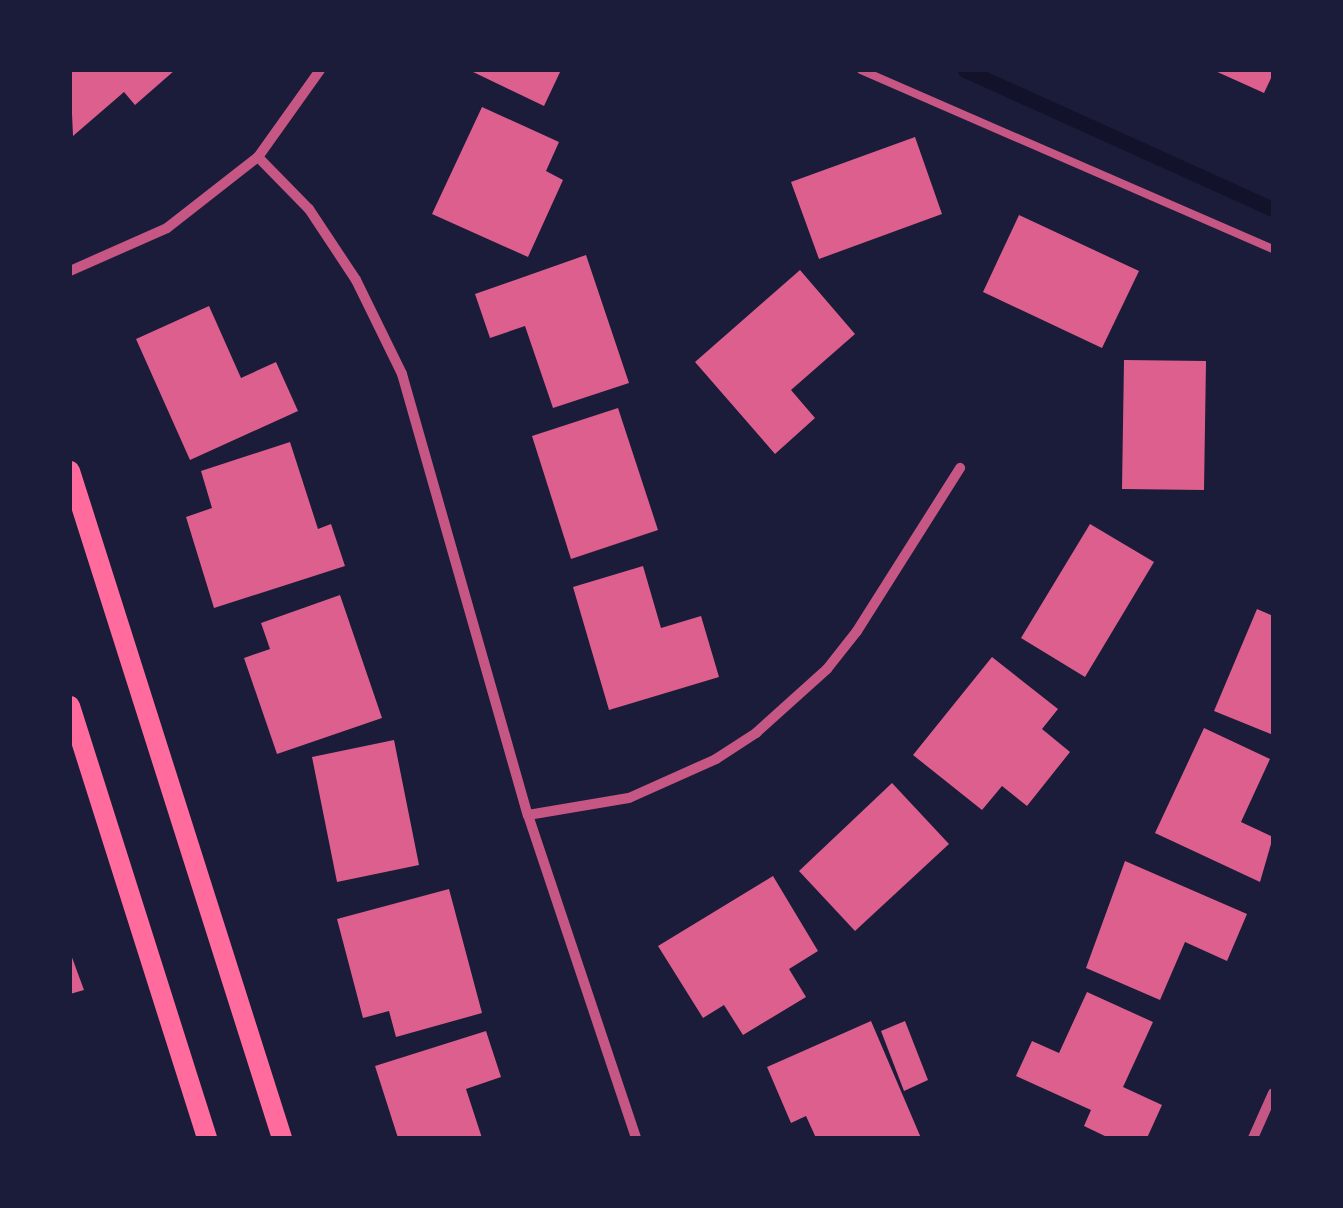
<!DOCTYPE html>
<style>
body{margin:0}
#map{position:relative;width:1343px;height:1208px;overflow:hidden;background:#1b1b3a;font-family:"Space Grotesk",sans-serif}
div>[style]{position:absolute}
.stream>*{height:15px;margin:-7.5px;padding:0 7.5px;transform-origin:7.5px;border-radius:7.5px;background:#12122b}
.building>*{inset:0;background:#dd5f8e}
.service>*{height:8px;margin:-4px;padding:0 4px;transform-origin:4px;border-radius:4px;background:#c65784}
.minor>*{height:10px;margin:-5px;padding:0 5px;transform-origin:5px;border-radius:5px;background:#c65784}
.secondary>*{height:20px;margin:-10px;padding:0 10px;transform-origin:10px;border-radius:10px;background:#ff6b9d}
span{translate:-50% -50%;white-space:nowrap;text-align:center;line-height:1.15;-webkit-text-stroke:8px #1b1b3a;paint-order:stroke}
.frame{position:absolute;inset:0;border:72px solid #1b1b3a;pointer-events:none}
</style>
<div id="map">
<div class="stream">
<i style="left:965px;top:70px;width:338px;rotate:24.3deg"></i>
</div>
<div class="building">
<i style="clip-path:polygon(70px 70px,175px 70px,135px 105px,124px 92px,73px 136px)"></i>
<i style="clip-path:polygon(469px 70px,561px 70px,544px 106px)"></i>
<i style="clip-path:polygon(1213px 70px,1273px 70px,1273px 74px,1264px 93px)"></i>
<i style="clip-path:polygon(482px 107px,559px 142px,546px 171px,563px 180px,528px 257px,432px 214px)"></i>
<i style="clip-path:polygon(915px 137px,942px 214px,819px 259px,791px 182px)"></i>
<i style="clip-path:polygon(1019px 215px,1139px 271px,1102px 348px,983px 292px)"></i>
<i style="clip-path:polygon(586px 255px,629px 383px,553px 408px,525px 326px,490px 338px,475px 294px)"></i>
<i style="clip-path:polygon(800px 270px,855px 334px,791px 390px,815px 418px,775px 454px,695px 362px)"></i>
<i style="clip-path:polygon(209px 306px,241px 378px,276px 362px,298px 411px,190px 460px,136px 339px)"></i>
<i style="clip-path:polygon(1124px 360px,1206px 361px,1204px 490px,1122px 489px)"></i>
<i style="clip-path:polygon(618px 408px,658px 530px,571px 559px,532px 436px)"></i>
<i style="clip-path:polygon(290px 442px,318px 529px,331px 524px,345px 566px,214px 608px,186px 517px,212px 508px,201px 471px)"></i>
<i style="clip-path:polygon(1090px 524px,1154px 562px,1085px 677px,1021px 638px)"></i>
<i style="clip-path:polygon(643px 566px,661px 628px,701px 616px,719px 677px,609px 710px,573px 587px)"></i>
<i style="clip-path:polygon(340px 595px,382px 718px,277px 754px,244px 658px,270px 649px,261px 623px)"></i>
<i style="clip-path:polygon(1257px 609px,1273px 616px,1273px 735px,1214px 711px)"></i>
<i style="clip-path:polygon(992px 657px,1058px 709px,1042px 729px,1070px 752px,1027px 806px,1002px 786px,982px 810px,913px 755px)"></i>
<i style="clip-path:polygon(1204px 728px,1270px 759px,1241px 822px,1273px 837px,1260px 882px,1155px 833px)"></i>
<i style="clip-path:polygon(394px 740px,419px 865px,337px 882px,312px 757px)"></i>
<i style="clip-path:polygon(892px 783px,949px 844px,855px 931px,799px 871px)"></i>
<i style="clip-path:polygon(1125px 861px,1247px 914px,1227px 961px,1185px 942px,1160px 1000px,1086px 968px)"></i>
<i style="clip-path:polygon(773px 876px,818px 951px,789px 969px,806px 997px,743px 1035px,724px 1005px,703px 1018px,658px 946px)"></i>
<i style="clip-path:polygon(449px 889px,482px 1013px,396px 1037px,389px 1011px,363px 1018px,337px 919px)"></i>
<i style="clip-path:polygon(70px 952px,84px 990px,70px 994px)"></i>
<i style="clip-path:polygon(1087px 992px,1153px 1022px,1123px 1087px,1162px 1105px,1147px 1138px,1109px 1138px,1084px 1126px,1091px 1110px,1016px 1076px,1032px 1041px,1059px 1053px)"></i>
<i style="clip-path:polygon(871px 1021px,921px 1138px,816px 1138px,806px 1116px,791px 1123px,767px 1067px)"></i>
<i style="clip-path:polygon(905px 1021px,928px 1080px,904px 1091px,881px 1031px)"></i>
<i style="clip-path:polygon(486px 1031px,501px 1077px,466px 1089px,482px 1138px,398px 1138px,375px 1066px)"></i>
</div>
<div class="service">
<i style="left:861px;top:70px;width:449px;rotate:23.5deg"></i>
</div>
<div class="minor">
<i style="left:258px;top:157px;width:73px;rotate:45.6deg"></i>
<i style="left:309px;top:209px;width:85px;rotate:56.5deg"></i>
<i style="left:356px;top:280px;width:105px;rotate:63.9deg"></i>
<i style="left:402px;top:374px;width:459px;rotate:74.1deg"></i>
<i style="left:528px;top:815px;width:341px;rotate:71.5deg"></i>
<i style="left:70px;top:271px;width:106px;rotate:-23.9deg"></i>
<i style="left:167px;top:228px;width:115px;rotate:-38deg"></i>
<i style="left:258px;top:157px;width:107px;rotate:-54.5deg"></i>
<i style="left:528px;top:815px;width:102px;rotate:-9.6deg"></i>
<i style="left:629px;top:798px;width:95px;rotate:-24.1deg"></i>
<i style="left:716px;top:759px;width:48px;rotate:-33deg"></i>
<i style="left:756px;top:733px;width:96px;rotate:-42deg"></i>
<i style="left:827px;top:669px;width:48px;rotate:-51.7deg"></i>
<i style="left:857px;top:631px;width:193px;rotate:-57.7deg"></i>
<i style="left:1253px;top:1138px;width:49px;rotate:-66deg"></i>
</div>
<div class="secondary">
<i style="left:70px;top:471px;width:700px;rotate:72.37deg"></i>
<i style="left:70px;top:706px;width:453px;rotate:72.4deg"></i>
</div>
<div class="frame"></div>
</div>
